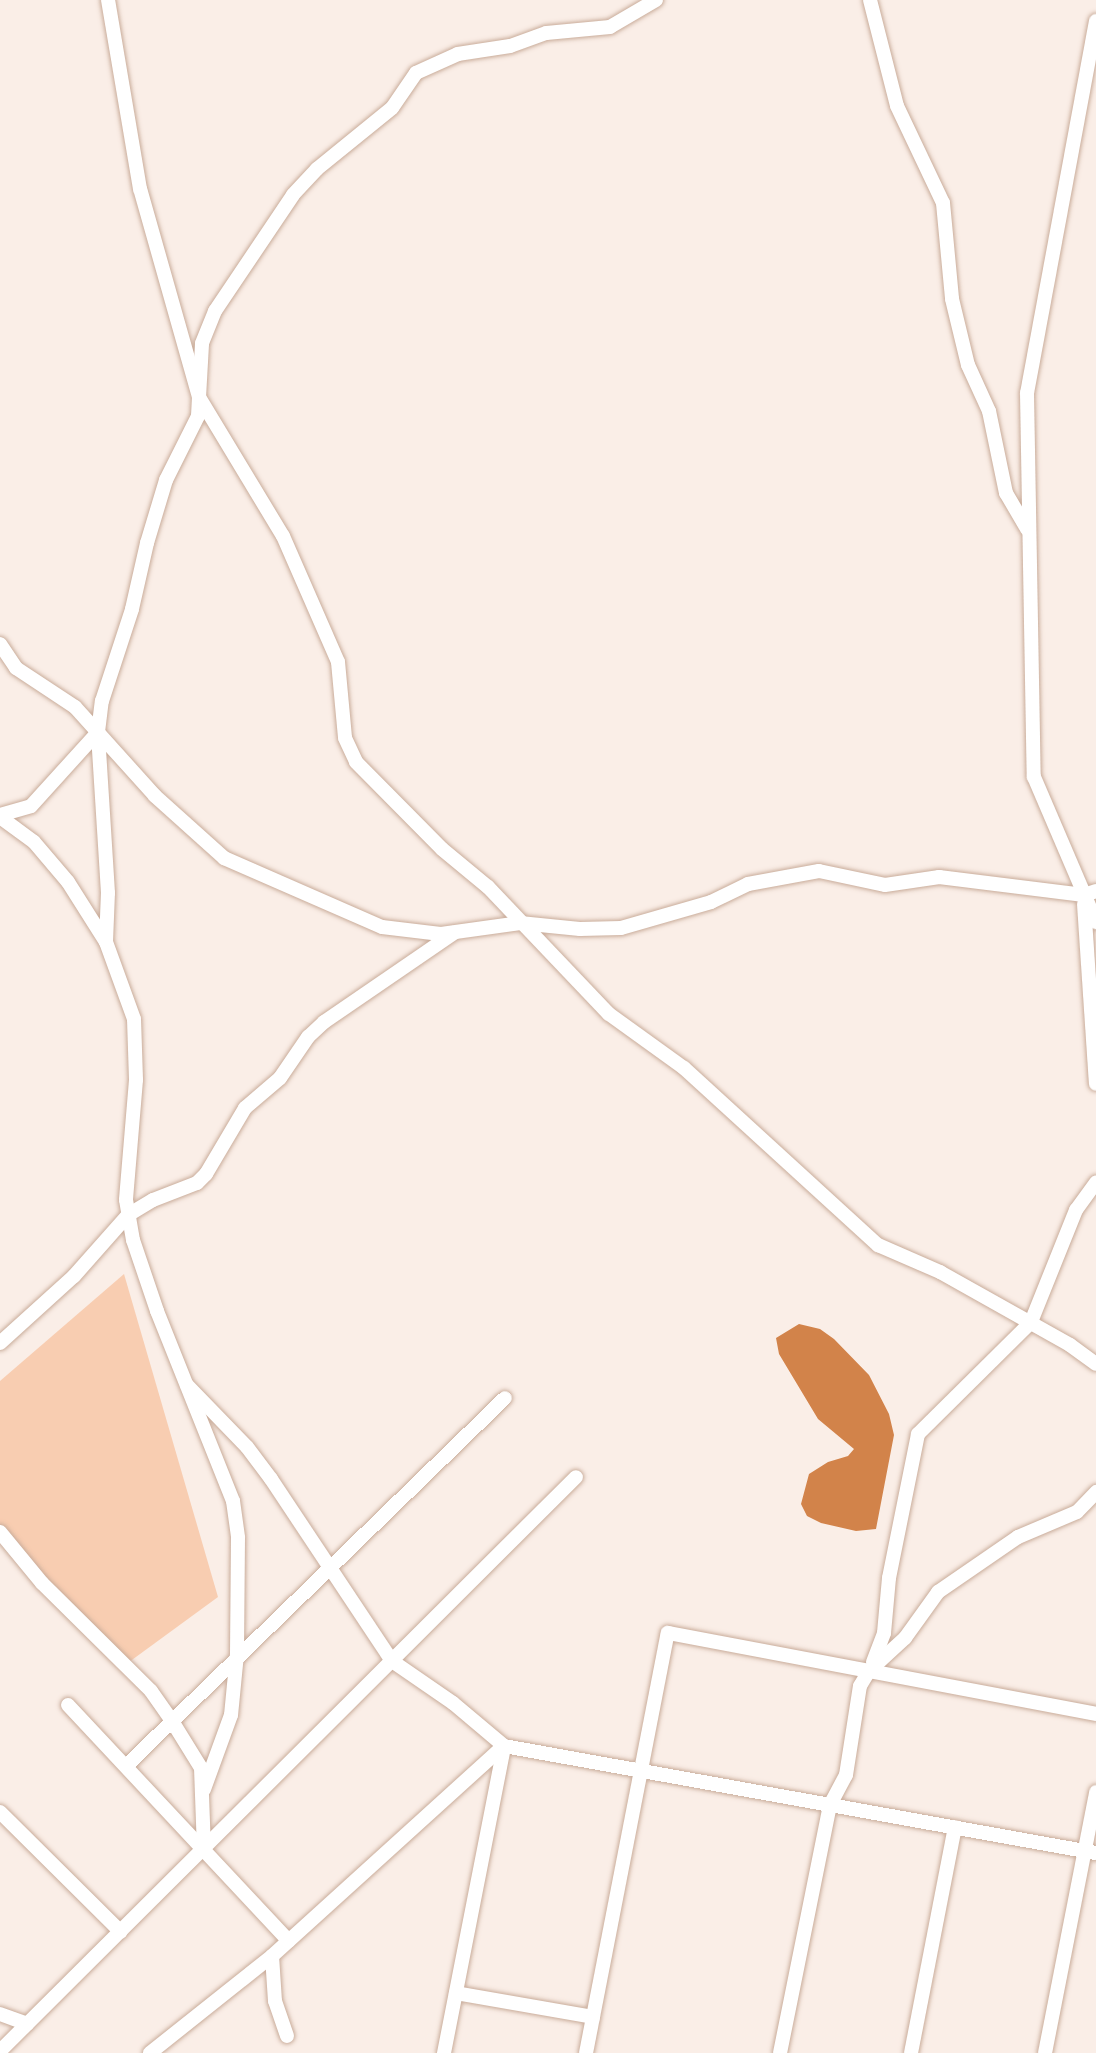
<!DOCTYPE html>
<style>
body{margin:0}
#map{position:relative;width:1096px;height:2053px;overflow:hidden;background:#faeee7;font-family:Cabin,sans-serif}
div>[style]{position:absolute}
.green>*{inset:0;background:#f8cdb1}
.water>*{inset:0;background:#d2834a}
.roads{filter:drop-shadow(0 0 2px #c9ac9a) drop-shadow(0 0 2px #c9ac9a)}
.minor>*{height:14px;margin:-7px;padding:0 7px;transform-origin:7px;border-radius:7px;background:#fff}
span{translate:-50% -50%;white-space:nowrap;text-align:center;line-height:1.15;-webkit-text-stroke:6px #fff;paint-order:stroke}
</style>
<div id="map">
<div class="green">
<i style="clip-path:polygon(124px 1274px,218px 1597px,125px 1665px,0 1532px,0 1381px)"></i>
</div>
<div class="water">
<i style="clip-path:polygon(799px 1324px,820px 1329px,834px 1339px,869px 1375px,889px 1414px,894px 1435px,876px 1529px,856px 1531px,821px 1523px,807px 1516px,801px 1504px,809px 1474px,828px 1462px,848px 1456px,854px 1449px,818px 1419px,779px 1354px,776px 1338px)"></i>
</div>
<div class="roads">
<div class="minor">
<i style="left:656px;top:0;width:53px;rotate:149.6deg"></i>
<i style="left:610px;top:27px;width:64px;rotate:174.6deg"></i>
<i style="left:546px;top:33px;width:38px;rotate:160deg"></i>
<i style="left:510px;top:46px;width:53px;rotate:171.3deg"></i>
<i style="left:458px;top:54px;width:46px;rotate:155.7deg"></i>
<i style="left:416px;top:73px;width:42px;rotate:124.4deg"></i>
<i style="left:392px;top:108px;width:97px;rotate:140.9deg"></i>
<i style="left:317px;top:169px;width:35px;rotate:133deg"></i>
<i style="left:293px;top:195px;width:140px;rotate:123.9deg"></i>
<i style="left:215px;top:311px;width:35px;rotate:112deg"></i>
<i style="left:202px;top:344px;width:53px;rotate:93.2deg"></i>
<i style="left:199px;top:397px;width:162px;rotate:58.9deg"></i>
<i style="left:283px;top:536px;width:137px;rotate:66.4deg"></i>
<i style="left:338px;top:662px;width:76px;rotate:84.7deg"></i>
<i style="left:345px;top:738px;width:26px;rotate:65deg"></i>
<i style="left:356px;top:762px;width:122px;rotate:45.3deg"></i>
<i style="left:442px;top:849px;width:60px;rotate:39.6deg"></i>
<i style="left:488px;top:887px;width:175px;rotate:46.4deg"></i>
<i style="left:609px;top:1014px;width:92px;rotate:35.8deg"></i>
<i style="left:684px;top:1068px;width:263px;rotate:42.4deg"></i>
<i style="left:878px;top:1245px;width:68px;rotate:23.5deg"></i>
<i style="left:940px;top:1272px;width:149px;rotate:29.3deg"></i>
<i style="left:1070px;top:1345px;width:32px;rotate:36deg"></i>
<i style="left:870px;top:0;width:109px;rotate:75.7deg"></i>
<i style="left:897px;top:106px;width:107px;rotate:64.6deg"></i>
<i style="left:943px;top:203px;width:96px;rotate:84.6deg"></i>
<i style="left:952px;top:299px;width:68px;rotate:76.4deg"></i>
<i style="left:968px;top:365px;width:51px;rotate:65.5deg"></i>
<i style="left:989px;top:411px;width:84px;rotate:78.3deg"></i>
<i style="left:1006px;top:493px;width:42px;rotate:59.7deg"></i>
<i style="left:1096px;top:21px;width:378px;rotate:100.5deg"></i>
<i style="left:1027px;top:393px;width:384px;rotate:89deg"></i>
<i style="left:1034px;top:777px;width:158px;rotate:66.8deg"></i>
<i style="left:0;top:644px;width:29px;rotate:56deg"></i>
<i style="left:16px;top:668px;width:71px;rotate:33.5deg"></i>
<i style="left:75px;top:707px;width:120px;rotate:48deg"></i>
<i style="left:155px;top:796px;width:93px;rotate:41.9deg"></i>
<i style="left:224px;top:858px;width:172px;rotate:23.6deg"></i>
<i style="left:382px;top:927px;width:59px;rotate:6.8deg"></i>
<i style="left:441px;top:934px;width:80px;rotate:-7.9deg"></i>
<i style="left:520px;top:923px;width:60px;rotate:5.7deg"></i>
<i style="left:580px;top:929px;width:41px;rotate:-1.4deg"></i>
<i style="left:621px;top:928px;width:94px;rotate:-16.1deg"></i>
<i style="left:711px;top:902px;width:41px;rotate:-25.9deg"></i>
<i style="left:748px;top:884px;width:72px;rotate:-10.4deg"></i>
<i style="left:819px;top:871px;width:67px;rotate:12deg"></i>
<i style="left:885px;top:885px;width:55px;rotate:-8.4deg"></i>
<i style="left:939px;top:877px;width:146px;rotate:7.1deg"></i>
<i style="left:1084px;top:895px;width:13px;rotate:-18deg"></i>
<i style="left:0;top:815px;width:32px;rotate:-16deg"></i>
<i style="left:31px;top:806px;width:100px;rotate:-47.8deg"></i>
<i style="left:0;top:817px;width:42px;rotate:36.3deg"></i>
<i style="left:34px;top:842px;width:52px;rotate:49.6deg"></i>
<i style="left:68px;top:882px;width:71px;rotate:57.7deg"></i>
<i style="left:106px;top:942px;width:82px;rotate:70deg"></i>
<i style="left:134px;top:1019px;width:61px;rotate:88.1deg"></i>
<i style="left:136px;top:1080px;width:120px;rotate:94.8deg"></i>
<i style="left:126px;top:1200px;width:41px;rotate:80.1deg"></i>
<i style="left:133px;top:1240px;width:75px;rotate:71.3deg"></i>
<i style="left:157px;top:1311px;width:205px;rotate:68.2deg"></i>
<i style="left:233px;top:1501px;width:37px;rotate:82deg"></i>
<i style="left:238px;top:1538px;width:116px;rotate:90.5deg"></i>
<i style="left:237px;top:1654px;width:61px;rotate:95.6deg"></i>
<i style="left:231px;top:1715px;width:79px;rotate:110deg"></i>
<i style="left:1084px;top:904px;width:180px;rotate:86.2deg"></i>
<i style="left:106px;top:942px;width:49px;rotate:-87.7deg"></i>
<i style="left:108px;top:893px;width:161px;rotate:-93.6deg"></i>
<i style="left:98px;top:732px;width:31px;rotate:-83deg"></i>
<i style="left:102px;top:701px;width:97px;rotate:-71.9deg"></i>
<i style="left:132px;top:609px;width:68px;rotate:-77.2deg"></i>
<i style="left:147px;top:543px;width:66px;rotate:-73.2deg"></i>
<i style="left:166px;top:480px;width:72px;rotate:-63.4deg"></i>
<i style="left:198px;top:416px;width:19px;rotate:-87deg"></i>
<i style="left:199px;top:397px;width:216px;rotate:-105.8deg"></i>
<i style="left:140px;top:189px;width:192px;rotate:-99.6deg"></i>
<i style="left:0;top:1343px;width:100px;rotate:-42.2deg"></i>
<i style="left:74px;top:1276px;width:81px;rotate:-48.5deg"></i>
<i style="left:128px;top:1215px;width:29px;rotate:-31deg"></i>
<i style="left:153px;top:1200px;width:47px;rotate:-21.1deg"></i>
<i style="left:197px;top:1183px;width:13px;rotate:-45deg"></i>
<i style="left:206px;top:1174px;width:77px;rotate:-59.4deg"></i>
<i style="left:245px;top:1108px;width:46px;rotate:-40.6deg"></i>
<i style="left:280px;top:1078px;width:50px;rotate:-55.7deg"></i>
<i style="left:308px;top:1037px;width:22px;rotate:-43deg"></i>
<i style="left:324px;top:1022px;width:158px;rotate:-34.4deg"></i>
<i style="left:187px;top:1385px;width:86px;rotate:45.9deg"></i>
<i style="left:247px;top:1447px;width:40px;rotate:53deg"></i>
<i style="left:271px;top:1479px;width:219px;rotate:56.4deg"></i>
<i style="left:392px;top:1661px;width:74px;rotate:34.5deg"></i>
<i style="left:453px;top:1703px;width:67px;rotate:40.1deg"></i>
<i style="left:504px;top:1746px;width:602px;rotate:10.25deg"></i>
<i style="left:0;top:1532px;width:66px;rotate:50.5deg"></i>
<i style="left:42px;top:1583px;width:153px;rotate:44.7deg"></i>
<i style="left:151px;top:1691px;width:37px;rotate:55deg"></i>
<i style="left:172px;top:1721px;width:55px;rotate:58.3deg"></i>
<i style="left:201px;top:1768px;width:82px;rotate:87.9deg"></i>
<i style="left:873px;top:1662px;width:31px;rotate:-69deg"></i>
<i style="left:884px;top:1633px;width:55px;rotate:-84.8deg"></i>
<i style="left:889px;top:1578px;width:147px;rotate:-78.6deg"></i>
<i style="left:918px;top:1434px;width:159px;rotate:-44.7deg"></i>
<i style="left:1031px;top:1322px;width:121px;rotate:-68.1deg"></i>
<i style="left:1076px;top:1210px;width:34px;rotate:-54deg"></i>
<i style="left:68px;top:1705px;width:323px;rotate:46.9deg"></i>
<i style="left:126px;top:1766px;width:528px;rotate:-44.16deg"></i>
<i style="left:0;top:1812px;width:170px;rotate:44.8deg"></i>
<i style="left:272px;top:1956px;width:45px;rotate:86.2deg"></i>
<i style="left:275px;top:2001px;width:37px;rotate:71deg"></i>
<i style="left:456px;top:1993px;width:139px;rotate:9.9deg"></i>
<i style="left:0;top:2014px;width:29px;rotate:20deg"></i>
<i style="left:0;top:2051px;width:813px;rotate:-44.9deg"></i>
<i style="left:150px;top:2053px;width:156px;rotate:-38.5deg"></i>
<i style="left:272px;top:1956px;width:313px;rotate:-42.2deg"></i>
<i style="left:444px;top:2053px;width:313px;rotate:-78.9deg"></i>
<i style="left:586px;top:2053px;width:428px;rotate:-79deg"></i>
<i style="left:668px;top:1633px;width:436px;rotate:10.7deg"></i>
<i style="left:780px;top:2053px;width:253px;rotate:-78.6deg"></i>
<i style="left:830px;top:1805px;width:34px;rotate:-62deg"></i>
<i style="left:846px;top:1775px;width:90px;rotate:-81.1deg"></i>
<i style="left:860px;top:1686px;width:17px;rotate:-59deg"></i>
<i style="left:869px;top:1671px;width:49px;rotate:-42.5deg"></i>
<i style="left:905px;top:1638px;width:57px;rotate:-54.3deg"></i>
<i style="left:938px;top:1592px;width:97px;rotate:-34.5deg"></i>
<i style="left:1018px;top:1537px;width:64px;rotate:-23deg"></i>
<i style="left:1077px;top:1512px;width:28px;rotate:-46deg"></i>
<i style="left:911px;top:2053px;width:230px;rotate:-79deg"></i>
<i style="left:1045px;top:2053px;width:266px;rotate:-78.9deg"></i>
</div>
</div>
</div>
